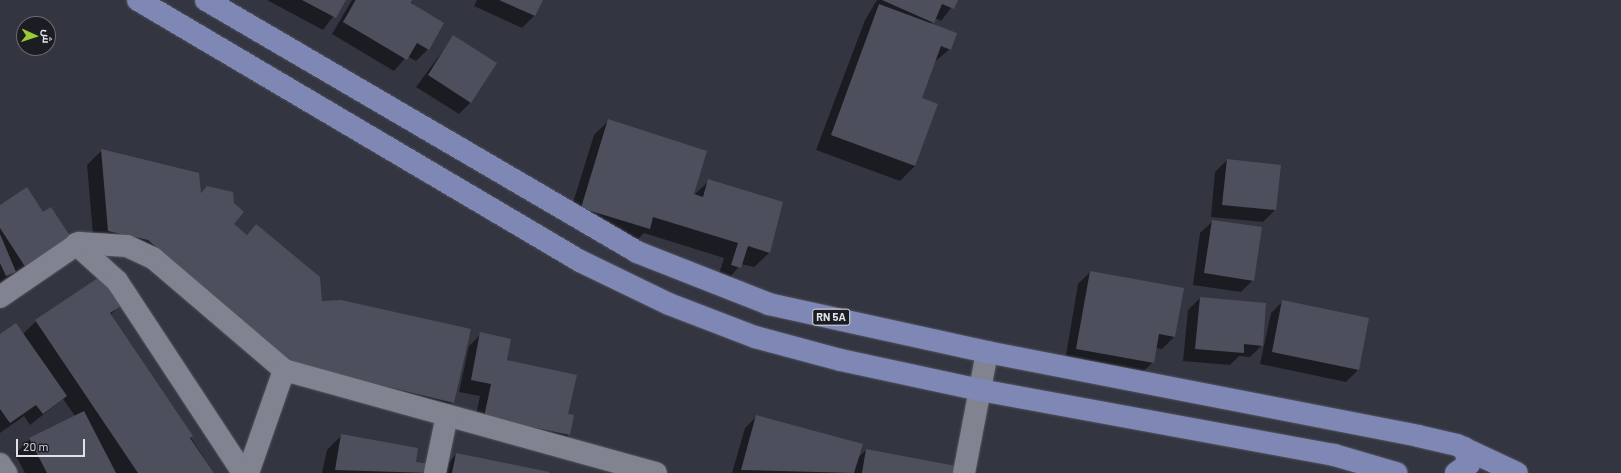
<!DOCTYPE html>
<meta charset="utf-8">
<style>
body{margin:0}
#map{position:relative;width:1621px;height:473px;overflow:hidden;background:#333541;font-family:Barlow,Cairo,sans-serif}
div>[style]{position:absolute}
.shadow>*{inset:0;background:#0007}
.building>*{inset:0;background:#4d505c}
.roads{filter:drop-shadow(0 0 1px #52545e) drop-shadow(0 0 1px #52545e)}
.minor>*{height:22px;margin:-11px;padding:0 11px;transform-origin:11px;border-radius:11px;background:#818391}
.major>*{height:22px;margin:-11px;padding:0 11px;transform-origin:11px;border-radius:11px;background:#7f87b4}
span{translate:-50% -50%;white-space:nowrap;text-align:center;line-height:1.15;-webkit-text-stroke:4px #1c1d22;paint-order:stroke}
.shield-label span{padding:1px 3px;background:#1c1d22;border:1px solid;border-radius:3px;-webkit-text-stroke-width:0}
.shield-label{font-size:11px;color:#e0e2ea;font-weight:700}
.north{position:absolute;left:16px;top:16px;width:40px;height:40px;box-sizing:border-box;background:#1c1d22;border:1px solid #6a6c72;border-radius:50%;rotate:93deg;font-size:11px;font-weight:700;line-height:16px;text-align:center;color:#e0e2ea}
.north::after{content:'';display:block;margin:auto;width:14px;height:18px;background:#9acb34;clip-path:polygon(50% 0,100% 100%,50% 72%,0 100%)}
.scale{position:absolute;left:16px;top:439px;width:69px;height:18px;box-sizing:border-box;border:2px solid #e0e2ea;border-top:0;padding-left:5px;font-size:12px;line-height:14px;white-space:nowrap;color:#e0e2ea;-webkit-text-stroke:3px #1c1d22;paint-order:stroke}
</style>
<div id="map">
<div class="shadow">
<i style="clip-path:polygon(267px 0,345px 0,323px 30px)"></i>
<i style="clip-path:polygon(352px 0,355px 0,341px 27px,357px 0,411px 0,428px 49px,416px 61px,407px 56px,394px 71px,332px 34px)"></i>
<i style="clip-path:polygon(477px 0,542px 0,534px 16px,522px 28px,474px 6px)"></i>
<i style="clip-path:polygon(877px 0,957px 0,941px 21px,935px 18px,931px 24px,950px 49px,933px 63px,920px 98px,915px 166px,900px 181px,816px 150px,865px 20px)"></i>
<i style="clip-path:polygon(454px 36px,471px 102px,459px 114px,416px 87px)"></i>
<i style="clip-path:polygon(608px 121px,692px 197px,709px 181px,781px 203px,769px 253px,754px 267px,741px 264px,726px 282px,717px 280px,724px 258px,644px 233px,634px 243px,567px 222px,594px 135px)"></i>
<i style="clip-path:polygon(101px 151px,200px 194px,207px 187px,232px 224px,246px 236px,256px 225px,321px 303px,453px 402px,438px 417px,275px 377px,133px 255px,94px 246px,87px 165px)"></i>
<i style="clip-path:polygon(1227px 160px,1280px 166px,1275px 210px,1263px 222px,1211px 217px,1215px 172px)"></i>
<i style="clip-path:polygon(0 206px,43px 214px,70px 239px,14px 280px,11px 275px,0 283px)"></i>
<i style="clip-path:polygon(1213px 221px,1253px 280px,1241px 292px,1193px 285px,1200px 233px)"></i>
<i style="clip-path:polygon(1090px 272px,1174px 337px,1162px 349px,1156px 348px,1153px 362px,1141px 374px,1065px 361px,1078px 284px)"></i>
<i style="clip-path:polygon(1200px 298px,1262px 345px,1250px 357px,1239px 356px,1230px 365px,1183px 361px,1188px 310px)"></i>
<i style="clip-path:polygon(1283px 301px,1358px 370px,1346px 382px,1260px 364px,1271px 313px)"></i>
<i style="clip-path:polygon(119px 306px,110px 315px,214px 473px,25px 473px,15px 454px,30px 439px,75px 416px,63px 399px,30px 425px,24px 416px,0 433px,0 336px,23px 334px,36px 321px)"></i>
<i style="clip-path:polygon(481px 334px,505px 361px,567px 415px,569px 435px,557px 447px,473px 429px,480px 396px,459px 392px,469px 346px)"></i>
<i style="clip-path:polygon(757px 416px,857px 459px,866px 450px,958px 473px,732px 473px,745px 428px)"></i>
<i style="clip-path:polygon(342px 435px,415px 463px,427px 473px,322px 473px,327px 450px)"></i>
<i style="clip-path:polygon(456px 454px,548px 473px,441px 473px)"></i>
</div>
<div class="building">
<i style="clip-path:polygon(302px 0,346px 0,336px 18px)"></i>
<i style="clip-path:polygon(356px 0,412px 0,411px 3px,444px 23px,429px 50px,417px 43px,407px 60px,343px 22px)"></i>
<i style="clip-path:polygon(499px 0,543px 0,535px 16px)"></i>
<i style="clip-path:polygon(882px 0,958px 0,954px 9px,942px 4px,934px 23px)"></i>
<i style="clip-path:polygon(879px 4px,957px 33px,951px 50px,941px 46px,922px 98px,938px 104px,915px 166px,831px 135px)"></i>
<i style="clip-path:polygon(453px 35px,497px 63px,471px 103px,428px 75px)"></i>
<i style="clip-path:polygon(608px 119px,707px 151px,694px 194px,703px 197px,708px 179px,783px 202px,770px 253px,748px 246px,741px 268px,731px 265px,738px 243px,653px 217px,650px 229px,581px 208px)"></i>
<i style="clip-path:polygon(101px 149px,199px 173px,201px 193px,207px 186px,233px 192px,234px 203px,244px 212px,234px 224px,247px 235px,256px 224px,320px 277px,322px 301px,341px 300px,471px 329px,454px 403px,290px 363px,148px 240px,108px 231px)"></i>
<i style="clip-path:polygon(1227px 159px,1281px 165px,1276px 210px,1222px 205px)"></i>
<i style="clip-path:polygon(27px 187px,43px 212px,51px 207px,72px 239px,26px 268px,0 228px,0 205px)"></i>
<i style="clip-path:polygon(1212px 220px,1262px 227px,1254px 281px,1204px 273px)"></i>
<i style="clip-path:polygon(0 234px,16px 272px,6px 276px,0 263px)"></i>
<i style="clip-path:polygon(1090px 271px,1184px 288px,1175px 337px,1159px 334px,1154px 363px,1076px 349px)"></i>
<i style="clip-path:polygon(101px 276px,121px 306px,110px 313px,193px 436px,190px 438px,214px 473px,138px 473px,35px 320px)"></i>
<i style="clip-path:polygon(1200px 297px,1266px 303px,1263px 346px,1244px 344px,1244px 353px,1195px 349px)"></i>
<i style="clip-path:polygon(1282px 300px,1369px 318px,1359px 370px,1272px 352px)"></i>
<i style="clip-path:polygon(16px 323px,67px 396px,43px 414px,36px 405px,10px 423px,0 409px,0 334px)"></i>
<i style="clip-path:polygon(480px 332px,511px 339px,507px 360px,577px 375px,568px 414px,574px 415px,570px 435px,484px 417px,491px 384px,471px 380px)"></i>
<i style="clip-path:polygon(84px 411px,116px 473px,47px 473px,29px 438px)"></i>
<i style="clip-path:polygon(756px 415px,863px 444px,854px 473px,741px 470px)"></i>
<i style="clip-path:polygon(341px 434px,418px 448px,416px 462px,430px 464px,429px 473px,335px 470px)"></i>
<i style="clip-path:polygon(866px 449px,961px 467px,960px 473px,862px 473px)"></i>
<i style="clip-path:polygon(456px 453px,549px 472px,549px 473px,452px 473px)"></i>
</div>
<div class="roads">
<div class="minor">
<i style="left:76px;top:244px;width:55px;rotate:42.1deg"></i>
<i style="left:117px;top:281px;width:230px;rotate:56.7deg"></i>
<i style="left:0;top:297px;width:96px;rotate:-34.4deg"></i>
<i style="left:79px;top:243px;width:48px;rotate:3.6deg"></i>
<i style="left:127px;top:246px;width:29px;rotate:25deg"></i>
<i style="left:153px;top:258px;width:172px;rotate:40.5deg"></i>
<i style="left:284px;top:370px;width:386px;rotate:15.5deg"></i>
<i style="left:0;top:464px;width:11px;rotate:56deg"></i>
<i style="left:248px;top:473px;width:109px;rotate:-70.7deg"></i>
<i style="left:435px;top:473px;width:59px;rotate:-78.3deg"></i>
<i style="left:964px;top:473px;width:123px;rotate:-79.2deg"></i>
</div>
<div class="major">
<i style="left:138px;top:0;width:513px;rotate:30.56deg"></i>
<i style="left:580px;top:261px;width:99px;rotate:25.8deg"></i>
<i style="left:669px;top:304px;width:92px;rotate:21deg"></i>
<i style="left:755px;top:337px;width:89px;rotate:15deg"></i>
<i style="left:841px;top:360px;width:142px;rotate:12.2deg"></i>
<i style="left:980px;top:390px;width:360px;rotate:10.4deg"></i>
<i style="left:1334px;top:455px;width:65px;rotate:16.2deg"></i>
<i style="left:206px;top:0;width:499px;rotate:30.3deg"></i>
<i style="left:637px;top:252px;width:142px;rotate:21.5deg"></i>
<i style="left:769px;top:304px;width:223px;rotate:12.4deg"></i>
<i style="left:987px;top:352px;width:439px;rotate:11deg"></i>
<i style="left:1418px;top:436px;width:40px;rotate:13deg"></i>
<i style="left:1457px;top:445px;width:66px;rotate:25deg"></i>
<i style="left:1456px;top:473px;width:16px;rotate:-35deg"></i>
<i style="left:1469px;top:464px;width:17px;rotate:-107deg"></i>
</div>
</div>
<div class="shield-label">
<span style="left:831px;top:317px">RN 5A</span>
</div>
<div class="north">ش</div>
<div class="scale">20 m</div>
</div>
